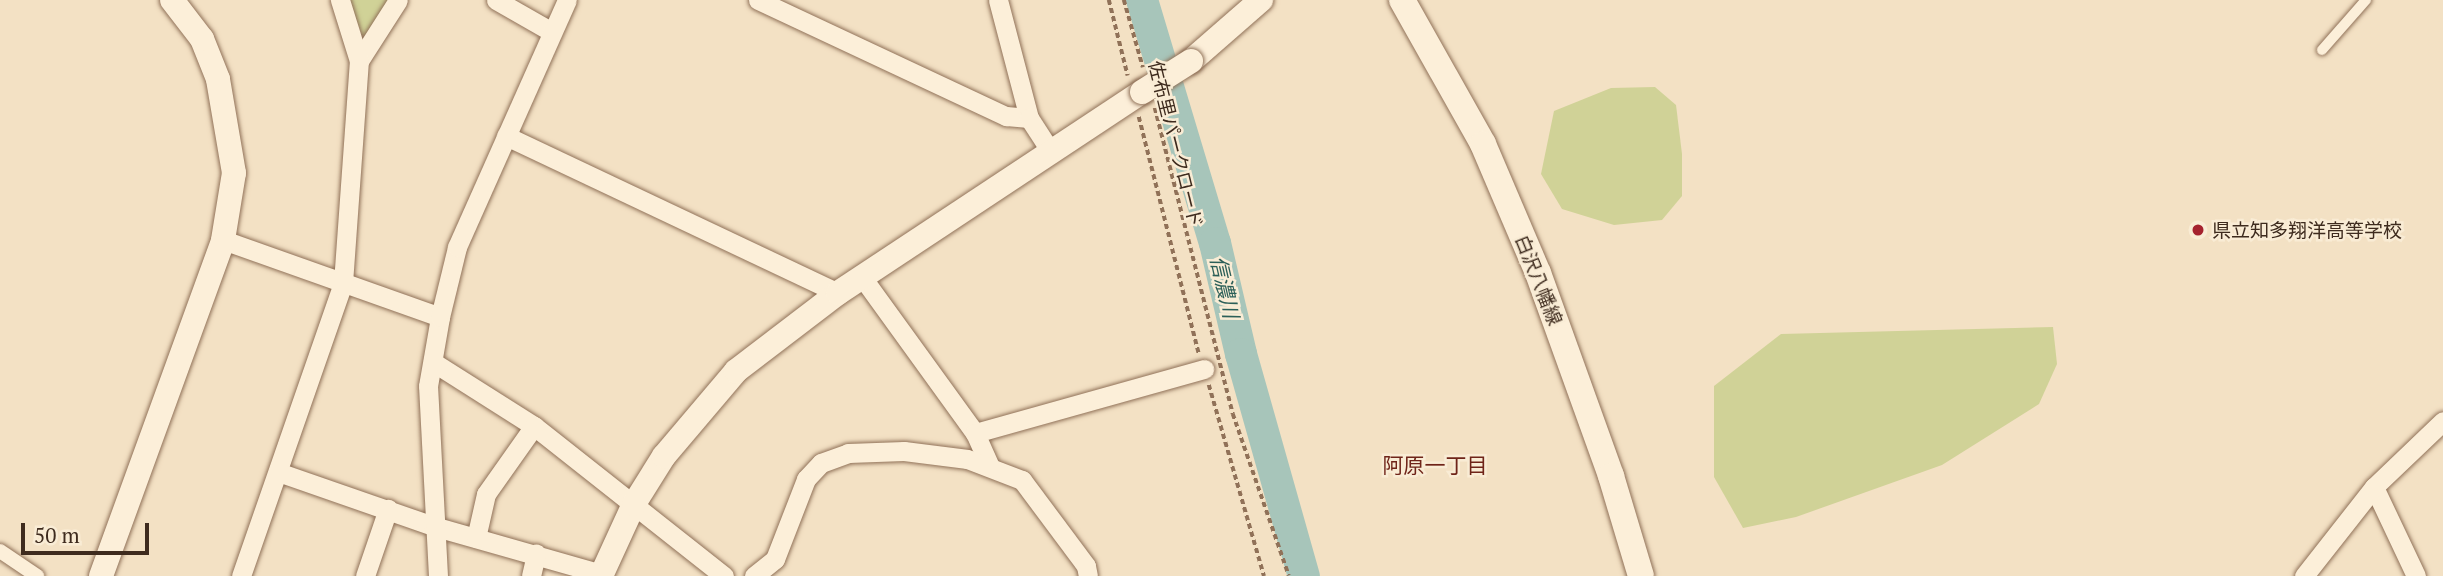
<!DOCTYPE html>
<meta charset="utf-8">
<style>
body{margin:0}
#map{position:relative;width:2443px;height:576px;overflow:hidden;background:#f3e1c4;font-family:"PT Serif","Noto Sans JP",serif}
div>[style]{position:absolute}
.green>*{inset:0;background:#d0d297}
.river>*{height:32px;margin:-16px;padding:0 16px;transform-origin:16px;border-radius:16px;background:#a7c5ba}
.path>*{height:3.5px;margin-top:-1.75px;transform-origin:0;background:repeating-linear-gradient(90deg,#907158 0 5px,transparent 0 8.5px)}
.roads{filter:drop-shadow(0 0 2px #907158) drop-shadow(0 0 2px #907158)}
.service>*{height:10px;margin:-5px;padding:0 5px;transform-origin:5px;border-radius:5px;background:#fcefd9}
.pedestrian>*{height:14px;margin:-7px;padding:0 7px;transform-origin:7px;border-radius:7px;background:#fcefd9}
.minor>*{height:19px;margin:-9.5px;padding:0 9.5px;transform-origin:9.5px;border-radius:9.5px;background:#fcefd9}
.tertiary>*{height:24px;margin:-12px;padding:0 12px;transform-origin:12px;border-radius:12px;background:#fcefd9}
.secondary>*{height:26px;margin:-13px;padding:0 13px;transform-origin:13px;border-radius:13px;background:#fcefd9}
.bridges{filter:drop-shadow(0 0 2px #907158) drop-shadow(0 0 2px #907158)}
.tertiary-bridge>*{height:24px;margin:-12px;padding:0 12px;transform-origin:12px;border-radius:12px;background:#fcefd9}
.dots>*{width:19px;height:19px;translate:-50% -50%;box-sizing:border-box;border:4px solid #f9ecd5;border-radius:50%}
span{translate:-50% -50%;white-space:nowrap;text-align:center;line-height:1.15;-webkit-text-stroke:5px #f9ecd5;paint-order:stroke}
.street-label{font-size:19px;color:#3e2b1e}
.poi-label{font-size:19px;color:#3e2b1e}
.left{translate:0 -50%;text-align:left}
.water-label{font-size:21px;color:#2c5f58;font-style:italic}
.neighbourhood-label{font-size:21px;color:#6f2419}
.scale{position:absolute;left:21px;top:523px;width:128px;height:32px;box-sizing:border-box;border:4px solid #3e2b1e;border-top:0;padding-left:9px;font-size:21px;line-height:24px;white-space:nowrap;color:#3e2b1e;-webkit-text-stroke:5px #f9ecd5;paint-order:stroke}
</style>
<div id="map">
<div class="green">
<i style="clip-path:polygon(349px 0,388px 0,367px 36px,362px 35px)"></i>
<i style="clip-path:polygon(1655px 87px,1676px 105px,1682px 154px,1682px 196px,1662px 220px,1614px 225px,1562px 209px,1541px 174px,1554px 111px,1611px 88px)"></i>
<i style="clip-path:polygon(2053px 327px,2057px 364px,2039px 404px,1942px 465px,1796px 517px,1743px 528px,1714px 477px,1714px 386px,1781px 334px)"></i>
</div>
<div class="river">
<i style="left:1142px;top:0;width:254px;rotate:73.3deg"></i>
<i style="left:1215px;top:243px;width:114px;rotate:76.8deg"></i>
<i style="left:1241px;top:354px;width:231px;rotate:74.2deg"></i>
</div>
<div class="path">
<i style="left:1109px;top:0;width:78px;rotate:76deg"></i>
<i style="left:1124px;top:0;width:70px;rotate:74.2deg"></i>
<i style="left:1155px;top:108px;width:316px;rotate:75.7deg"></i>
<i style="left:1233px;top:414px;width:171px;rotate:70.9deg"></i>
<i style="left:1139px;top:117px;width:244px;rotate:75.8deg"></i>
<i style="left:1209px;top:385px;width:199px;rotate:73.9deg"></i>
</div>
<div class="roads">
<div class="service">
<i style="left:2322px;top:50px;width:67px;rotate:-48.7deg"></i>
</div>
<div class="pedestrian">
<i style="left:0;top:551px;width:45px;rotate:34deg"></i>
</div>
<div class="minor">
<i style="left:496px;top:0;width:64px;rotate:29.7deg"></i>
<i style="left:758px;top:0;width:274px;rotate:25.1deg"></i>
<i style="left:1006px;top:116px;width:23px;rotate:5deg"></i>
<i style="left:998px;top:0;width:122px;rotate:75.3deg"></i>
<i style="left:1029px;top:118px;width:38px;rotate:57deg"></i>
<i style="left:359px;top:61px;width:72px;rotate:-57.4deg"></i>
<i style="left:506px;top:136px;width:367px;rotate:25.3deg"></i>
<i style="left:223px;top:240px;width:230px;rotate:19.5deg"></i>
<i style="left:862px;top:277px;width:193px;rotate:54.1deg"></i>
<i style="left:975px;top:433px;width:36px;rotate:66deg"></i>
<i style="left:433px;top:362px;width:120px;rotate:32.4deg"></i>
<i style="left:534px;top:426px;width:242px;rotate:38.3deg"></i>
<i style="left:975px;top:433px;width:238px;rotate:-15.6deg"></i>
<i style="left:278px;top:472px;width:164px;rotate:19.2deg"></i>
<i style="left:433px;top:526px;width:175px;rotate:15.9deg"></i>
<i style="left:2374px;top:487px;width:98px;rotate:64.7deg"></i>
<i style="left:476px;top:538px;width:45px;rotate:-77.2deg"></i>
<i style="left:486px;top:494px;width:83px;rotate:-54.8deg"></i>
<i style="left:241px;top:576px;width:310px;rotate:-70.8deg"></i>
<i style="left:343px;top:283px;width:223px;rotate:-85.9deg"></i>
<i style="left:359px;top:61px;width:64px;rotate:-107.3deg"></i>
<i style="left:365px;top:576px;width:71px;rotate:-71.1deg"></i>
<i style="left:438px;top:576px;width:190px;rotate:-93deg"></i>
<i style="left:428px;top:386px;width:70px;rotate:-80.1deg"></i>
<i style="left:440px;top:317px;width:72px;rotate:-76.3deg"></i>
<i style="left:457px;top:247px;width:270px;rotate:-66deg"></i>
<i style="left:531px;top:576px;width:23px;rotate:-77deg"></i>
<i style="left:754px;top:576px;width:27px;rotate:-39deg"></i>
<i style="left:775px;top:559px;width:86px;rotate:-68.8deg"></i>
<i style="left:806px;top:479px;width:22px;rotate:-47deg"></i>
<i style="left:821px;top:463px;width:29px;rotate:-20deg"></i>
<i style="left:848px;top:453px;width:56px;rotate:-2deg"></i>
<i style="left:904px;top:451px;width:64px;rotate:7.2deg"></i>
<i style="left:967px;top:459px;width:59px;rotate:20.9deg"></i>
<i style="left:1022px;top:480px;width:107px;rotate:53.3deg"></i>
<i style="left:1086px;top:566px;width:10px;rotate:79deg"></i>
<i style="left:2304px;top:576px;width:113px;rotate:-51.8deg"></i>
<i style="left:2374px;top:487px;width:95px;rotate:-43.7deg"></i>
</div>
<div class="tertiary">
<i style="left:1191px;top:61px;width:93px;rotate:-41.1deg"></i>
<i style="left:101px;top:576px;width:357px;rotate:-70deg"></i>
<i style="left:223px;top:240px;width:68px;rotate:-80.7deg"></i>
<i style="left:234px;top:173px;width:95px;rotate:-99.7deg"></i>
<i style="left:218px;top:79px;width:43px;rotate:-111.8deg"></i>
<i style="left:202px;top:39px;width:49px;rotate:-127.6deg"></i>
<i style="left:601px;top:576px;width:79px;rotate:-65.4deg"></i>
<i style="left:634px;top:504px;width:57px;rotate:-58deg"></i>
<i style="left:664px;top:456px;width:111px;rotate:-49.7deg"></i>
<i style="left:736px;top:371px;width:128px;rotate:-37.4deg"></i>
<i style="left:838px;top:293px;width:364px;rotate:-33.5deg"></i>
</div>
<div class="secondary">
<i style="left:1402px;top:0;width:165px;rotate:60.6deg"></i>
<i style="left:1483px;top:144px;width:140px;rotate:66.9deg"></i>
<i style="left:1538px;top:273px;width:216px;rotate:70.2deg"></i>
<i style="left:1611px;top:476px;width:104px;rotate:73.3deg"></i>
</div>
</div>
<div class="bridges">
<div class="tertiary-bridge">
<i style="left:1142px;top:92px;width:58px;rotate:-32.3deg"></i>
</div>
</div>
<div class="dots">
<i style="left:2198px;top:230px;background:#a5222e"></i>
</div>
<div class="street-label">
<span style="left:1176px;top:144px;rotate:76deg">佐布里パークロード</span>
<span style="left:1539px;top:280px;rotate:68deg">白沢八幡線</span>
</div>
<div class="poi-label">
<span class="left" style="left:2212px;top:230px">県立知多翔洋高等学校</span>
</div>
<div class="water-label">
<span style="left:1225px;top:287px;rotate:77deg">信濃川</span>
</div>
<div class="neighbourhood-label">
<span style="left:1435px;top:465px">阿原一丁目</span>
</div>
<div class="scale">50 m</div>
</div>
